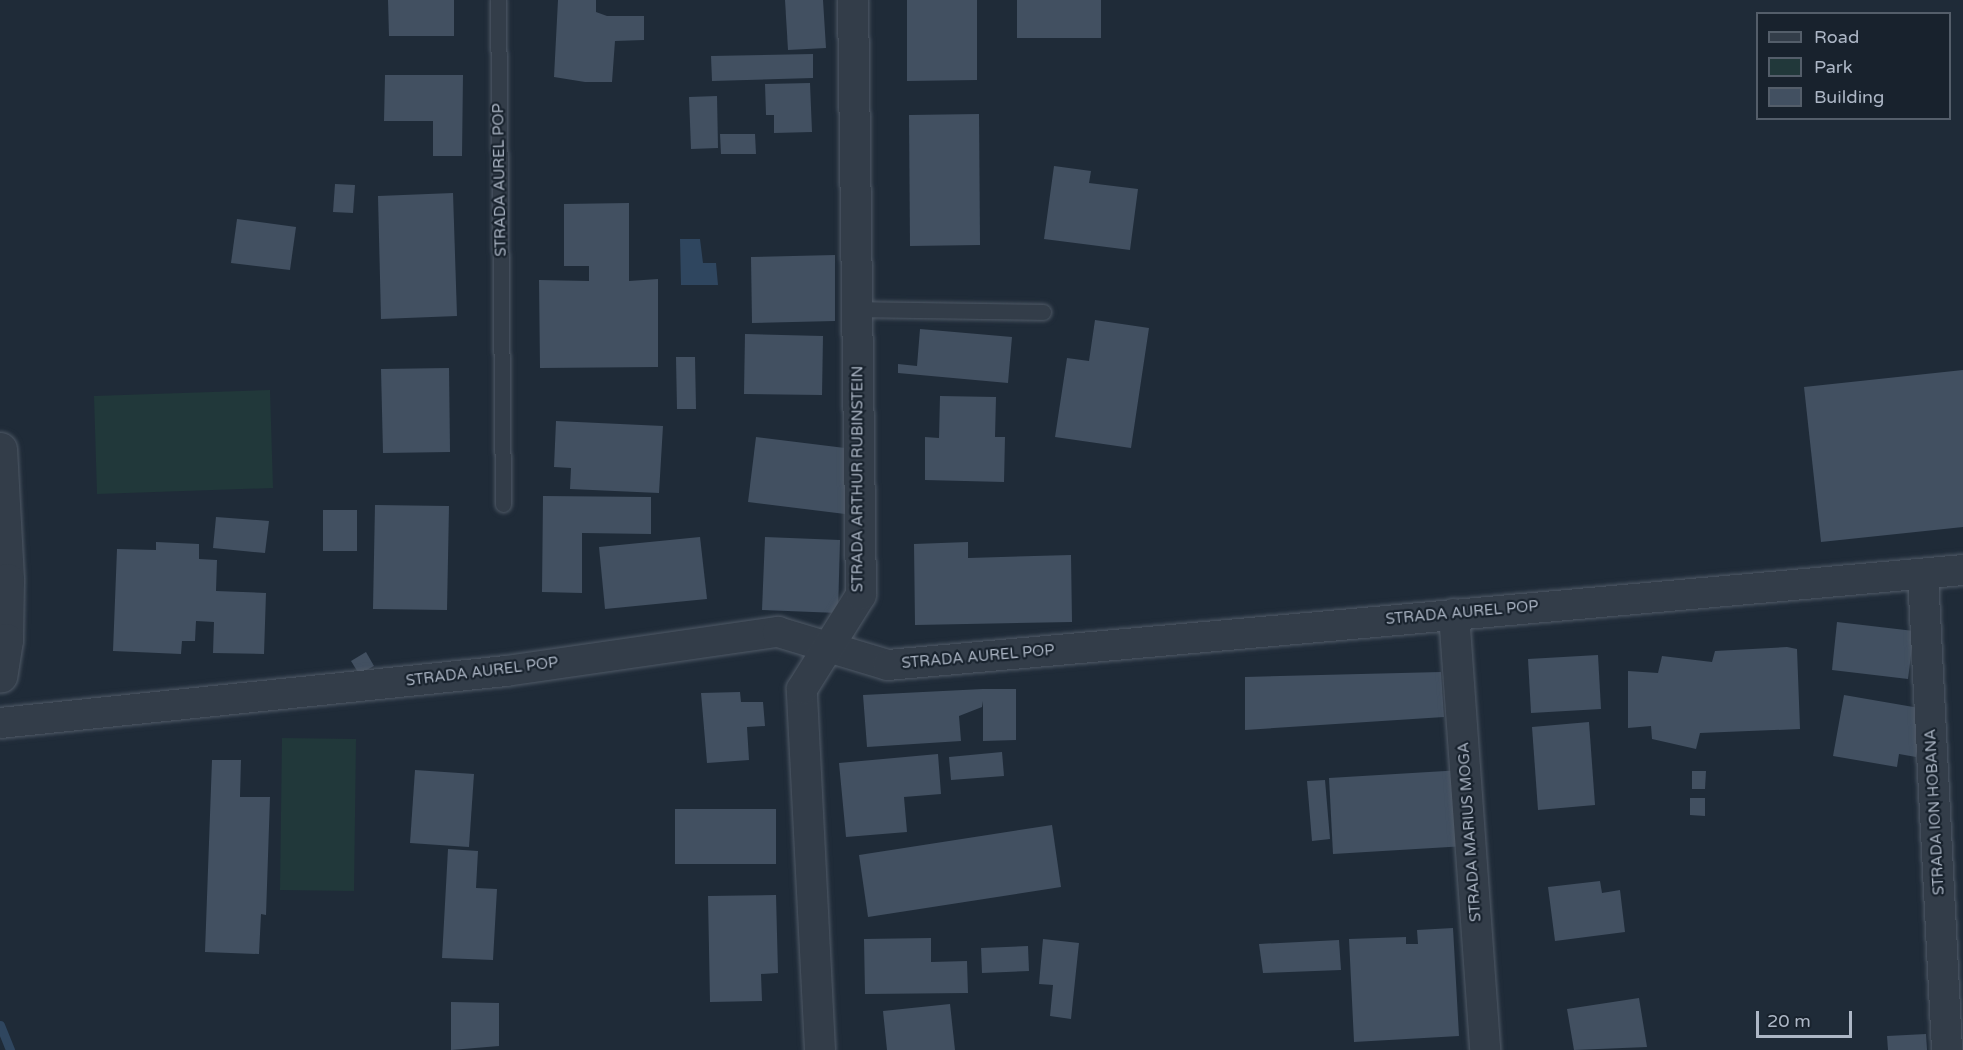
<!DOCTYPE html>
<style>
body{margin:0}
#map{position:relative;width:1963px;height:1050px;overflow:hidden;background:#1f2b38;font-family:"Varela Round",sans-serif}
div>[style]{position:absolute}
.green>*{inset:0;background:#21383a}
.water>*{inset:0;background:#2f465f}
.stream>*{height:9px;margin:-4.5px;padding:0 4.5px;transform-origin:4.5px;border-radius:4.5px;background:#2f465f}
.building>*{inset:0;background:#425061}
.roads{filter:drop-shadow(0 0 2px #505a67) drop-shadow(0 0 2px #505a67)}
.service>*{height:15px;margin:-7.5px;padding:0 7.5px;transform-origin:7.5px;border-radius:7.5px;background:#333d49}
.minor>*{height:30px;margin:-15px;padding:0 15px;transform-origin:15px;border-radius:15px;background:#333d49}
.tertiary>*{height:33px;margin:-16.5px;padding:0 16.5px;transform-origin:16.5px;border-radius:16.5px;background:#333d49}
span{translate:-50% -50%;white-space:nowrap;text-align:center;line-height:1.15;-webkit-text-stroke:4.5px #18222d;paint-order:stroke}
.street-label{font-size:15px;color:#adb7c6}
.legend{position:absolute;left:1756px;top:12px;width:195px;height:108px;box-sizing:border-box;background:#18222d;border:2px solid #545e6a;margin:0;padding:8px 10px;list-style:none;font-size:18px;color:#adb7c6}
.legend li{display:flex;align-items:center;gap:12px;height:30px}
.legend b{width:30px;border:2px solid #545e6a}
.scale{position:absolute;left:1756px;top:1011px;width:96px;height:27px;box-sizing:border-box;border:3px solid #adb7c6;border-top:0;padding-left:8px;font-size:18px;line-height:21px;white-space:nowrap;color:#adb7c6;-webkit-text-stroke:4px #18222d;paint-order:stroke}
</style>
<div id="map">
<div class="green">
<i style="clip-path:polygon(270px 390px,273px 488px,97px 494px,94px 396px)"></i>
<i style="clip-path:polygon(282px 738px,356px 739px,354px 891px,280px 890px)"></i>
</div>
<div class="water">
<i style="clip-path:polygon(680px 239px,700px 239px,703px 263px,716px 263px,718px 285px,681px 285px)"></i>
</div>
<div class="stream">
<i style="left:0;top:1025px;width:27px;rotate:68deg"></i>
</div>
<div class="building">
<i style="clip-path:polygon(388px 0,454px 0,454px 36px,389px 36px)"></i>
<i style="clip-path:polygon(558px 0,596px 0,596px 12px,607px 16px,644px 16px,644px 40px,615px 41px,612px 82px,585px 82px,554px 77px)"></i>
<i style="clip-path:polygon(785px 0,823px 0,826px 48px,788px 50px)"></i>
<i style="clip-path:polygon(907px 0,977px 0,977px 80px,907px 81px)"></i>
<i style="clip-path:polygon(1017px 0,1101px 0,1101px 38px,1017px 38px)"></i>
<i style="clip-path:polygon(813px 54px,813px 78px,712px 81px,711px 56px)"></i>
<i style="clip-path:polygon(385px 75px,463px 75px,462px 156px,433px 156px,433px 121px,384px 121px)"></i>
<i style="clip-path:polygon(810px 83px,812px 132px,774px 133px,774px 115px,766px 115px,765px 84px)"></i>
<i style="clip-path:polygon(717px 96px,718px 148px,691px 149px,689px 97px)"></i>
<i style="clip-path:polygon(979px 114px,980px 245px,910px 246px,909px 115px)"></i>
<i style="clip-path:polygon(720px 134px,755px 134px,756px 154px,721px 154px)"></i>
<i style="clip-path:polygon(1054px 166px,1091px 171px,1089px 183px,1138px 189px,1130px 250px,1044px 239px)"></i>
<i style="clip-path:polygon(335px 184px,355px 185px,353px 213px,333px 212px)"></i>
<i style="clip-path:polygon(453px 193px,457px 316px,381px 319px,378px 196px)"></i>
<i style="clip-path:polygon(629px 203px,629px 281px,658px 279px,658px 367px,540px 368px,539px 280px,589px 281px,589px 266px,564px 266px,564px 204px)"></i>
<i style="clip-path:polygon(237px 219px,296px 227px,290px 270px,231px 263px)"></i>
<i style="clip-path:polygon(835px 255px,835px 321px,752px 323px,751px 257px)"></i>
<i style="clip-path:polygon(1095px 320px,1149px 328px,1131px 448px,1055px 437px,1067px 358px,1089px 361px)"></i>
<i style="clip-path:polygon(920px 329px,1012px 337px,1008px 383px,898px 373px,898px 364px,917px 366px)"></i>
<i style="clip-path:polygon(745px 334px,823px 336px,822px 395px,744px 394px)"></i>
<i style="clip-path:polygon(676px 357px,695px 357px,696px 409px,677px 409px)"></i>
<i style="clip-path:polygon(449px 368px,450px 452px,383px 453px,381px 369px)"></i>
<i style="clip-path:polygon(1963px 370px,1963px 527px,1821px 542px,1804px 387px)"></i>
<i style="clip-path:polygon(940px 396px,996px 397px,995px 437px,1005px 437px,1004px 482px,925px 480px,925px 437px,939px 438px)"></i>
<i style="clip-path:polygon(556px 421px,663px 426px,659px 493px,570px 489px,571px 468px,554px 467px)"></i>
<i style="clip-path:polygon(756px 437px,853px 449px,845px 514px,748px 502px)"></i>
<i style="clip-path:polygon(543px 496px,651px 497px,651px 534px,582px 533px,582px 593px,542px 592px)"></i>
<i style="clip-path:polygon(375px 505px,449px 506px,447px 610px,373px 609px)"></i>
<i style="clip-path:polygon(323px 510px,357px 510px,357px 551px,323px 551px)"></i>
<i style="clip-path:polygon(216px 517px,269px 521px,265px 553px,213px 548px)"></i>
<i style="clip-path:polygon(700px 537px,707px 599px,605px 609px,599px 547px)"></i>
<i style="clip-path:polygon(765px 537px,840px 540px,838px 613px,762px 610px)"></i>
<i style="clip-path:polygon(156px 542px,199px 544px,199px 559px,217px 560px,216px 591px,266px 593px,264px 654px,213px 653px,214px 622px,196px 621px,195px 641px,182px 641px,181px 654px,113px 651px,117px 549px,156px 550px)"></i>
<i style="clip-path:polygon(968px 542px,968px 558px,1071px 555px,1072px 622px,915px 625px,914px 544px)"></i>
<i style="clip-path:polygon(1837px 622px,1914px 631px,1908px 679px,1832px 670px)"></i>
<i style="clip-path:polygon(1787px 647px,1797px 649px,1800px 729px,1700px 733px,1696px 749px,1652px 739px,1651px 726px,1628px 728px,1628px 671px,1658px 673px,1662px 656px,1712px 662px,1715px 651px)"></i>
<i style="clip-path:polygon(366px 652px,374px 666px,359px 674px,351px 661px)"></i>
<i style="clip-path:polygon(1598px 655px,1601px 709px,1531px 713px,1528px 659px)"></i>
<i style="clip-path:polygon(1441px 672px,1444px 717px,1245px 730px,1245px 677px)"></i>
<i style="clip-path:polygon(983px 689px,1016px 689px,1016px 740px,983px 741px,983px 701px,982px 707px,959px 716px,961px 741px,867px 747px,863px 695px)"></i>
<i style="clip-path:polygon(740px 692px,741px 702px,763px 702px,765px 726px,747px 727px,749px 760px,707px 763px,701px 693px)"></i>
<i style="clip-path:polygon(1844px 695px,1925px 709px,1916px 757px,1899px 754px,1897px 767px,1833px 756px)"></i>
<i style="clip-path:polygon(1589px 722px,1595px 805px,1538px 810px,1532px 727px)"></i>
<i style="clip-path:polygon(1002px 752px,1004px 776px,951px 780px,949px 757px)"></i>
<i style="clip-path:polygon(938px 754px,941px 794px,904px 797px,907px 832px,846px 837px,839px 763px)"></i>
<i style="clip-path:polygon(212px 760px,241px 760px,240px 797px,270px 797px,266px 915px,261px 914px,259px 954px,205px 952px)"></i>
<i style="clip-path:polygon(415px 770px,474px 774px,469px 847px,410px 843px)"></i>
<i style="clip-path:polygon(1462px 770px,1466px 846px,1333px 854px,1329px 778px)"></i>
<i style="clip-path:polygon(1692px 771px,1706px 771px,1705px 789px,1692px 789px)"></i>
<i style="clip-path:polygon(1325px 780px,1330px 839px,1312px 841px,1307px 781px)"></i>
<i style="clip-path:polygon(1690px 798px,1705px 798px,1705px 816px,1690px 815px)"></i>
<i style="clip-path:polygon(675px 809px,776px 809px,776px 864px,675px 864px)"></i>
<i style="clip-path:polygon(1052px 825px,1061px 887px,868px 917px,859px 855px)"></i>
<i style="clip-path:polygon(448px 849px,478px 851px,476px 888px,497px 889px,493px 960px,442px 958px)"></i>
<i style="clip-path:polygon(1600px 881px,1602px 893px,1620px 890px,1625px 932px,1555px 941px,1548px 887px)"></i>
<i style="clip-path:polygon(776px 895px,778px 973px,761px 974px,762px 1001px,710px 1002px,708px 896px)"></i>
<i style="clip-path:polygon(1453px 928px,1459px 1036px,1354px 1042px,1349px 939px,1406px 937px,1406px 944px,1418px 944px,1417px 930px)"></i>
<i style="clip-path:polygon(931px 938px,931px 962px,967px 961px,968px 993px,865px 994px,864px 939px)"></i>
<i style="clip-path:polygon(1043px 939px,1079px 943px,1071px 1019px,1050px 1016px,1053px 985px,1039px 984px)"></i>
<i style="clip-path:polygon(1339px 940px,1341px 970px,1263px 973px,1259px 944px)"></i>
<i style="clip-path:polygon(1028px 946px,1029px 971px,982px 973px,981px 948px)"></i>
<i style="clip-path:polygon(1639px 998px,1647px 1047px,1574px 1050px,1567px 1009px)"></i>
<i style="clip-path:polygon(451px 1002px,499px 1003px,499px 1046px,451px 1050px)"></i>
<i style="clip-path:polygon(950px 1004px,955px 1050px,887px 1050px,883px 1011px)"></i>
<i style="clip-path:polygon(1926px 1034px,1927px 1050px,1888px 1050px,1887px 1036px)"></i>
</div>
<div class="roads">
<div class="service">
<i style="left:498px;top:0;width:504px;rotate:89.43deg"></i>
<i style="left:857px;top:309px;width:186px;rotate:0.9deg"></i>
</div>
<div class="minor">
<i style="left:1923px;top:575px;width:476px;rotate:87.1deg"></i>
<i style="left:1454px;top:614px;width:437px;rotate:85.9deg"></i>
<i style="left:0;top:723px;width:509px;rotate:-5.87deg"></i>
<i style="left:506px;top:671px;width:275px;rotate:-8.2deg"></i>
<i style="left:778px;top:632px;width:115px;rotate:16.7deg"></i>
<i style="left:888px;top:665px;width:1079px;rotate:-5.05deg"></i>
<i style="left:820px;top:1050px;width:361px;rotate:-92.9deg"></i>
<i style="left:802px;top:689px;width:111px;rotate:-57.9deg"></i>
<i style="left:861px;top:595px;width:595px;rotate:-90.77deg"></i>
</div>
<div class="tertiary">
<i style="left:0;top:449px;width:131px;rotate:86.9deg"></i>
<i style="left:7px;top:580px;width:60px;rotate:91deg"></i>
<i style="left:6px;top:640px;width:36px;rotate:99deg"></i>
</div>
</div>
<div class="street-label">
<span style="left:500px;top:180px;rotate:-91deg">STRADA AUREL POP</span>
<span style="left:858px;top:479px;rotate:-90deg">STRADA ARTHUR RUBINSTEIN</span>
<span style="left:1462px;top:613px;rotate:-5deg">STRADA AUREL POP</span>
<span style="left:978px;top:657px;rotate:-5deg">STRADA AUREL POP</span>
<span style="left:482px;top:672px;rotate:-7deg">STRADA AUREL POP</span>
<span style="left:1935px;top:812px;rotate:-93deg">STRADA ION HOBANA</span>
<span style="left:1470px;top:832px;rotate:-94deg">STRADA MARIUS MOGA</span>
</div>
<ul class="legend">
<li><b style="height:8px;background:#333d49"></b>Road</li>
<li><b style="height:16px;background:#21383a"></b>Park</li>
<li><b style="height:16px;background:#425061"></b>Building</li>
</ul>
<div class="scale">20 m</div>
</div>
